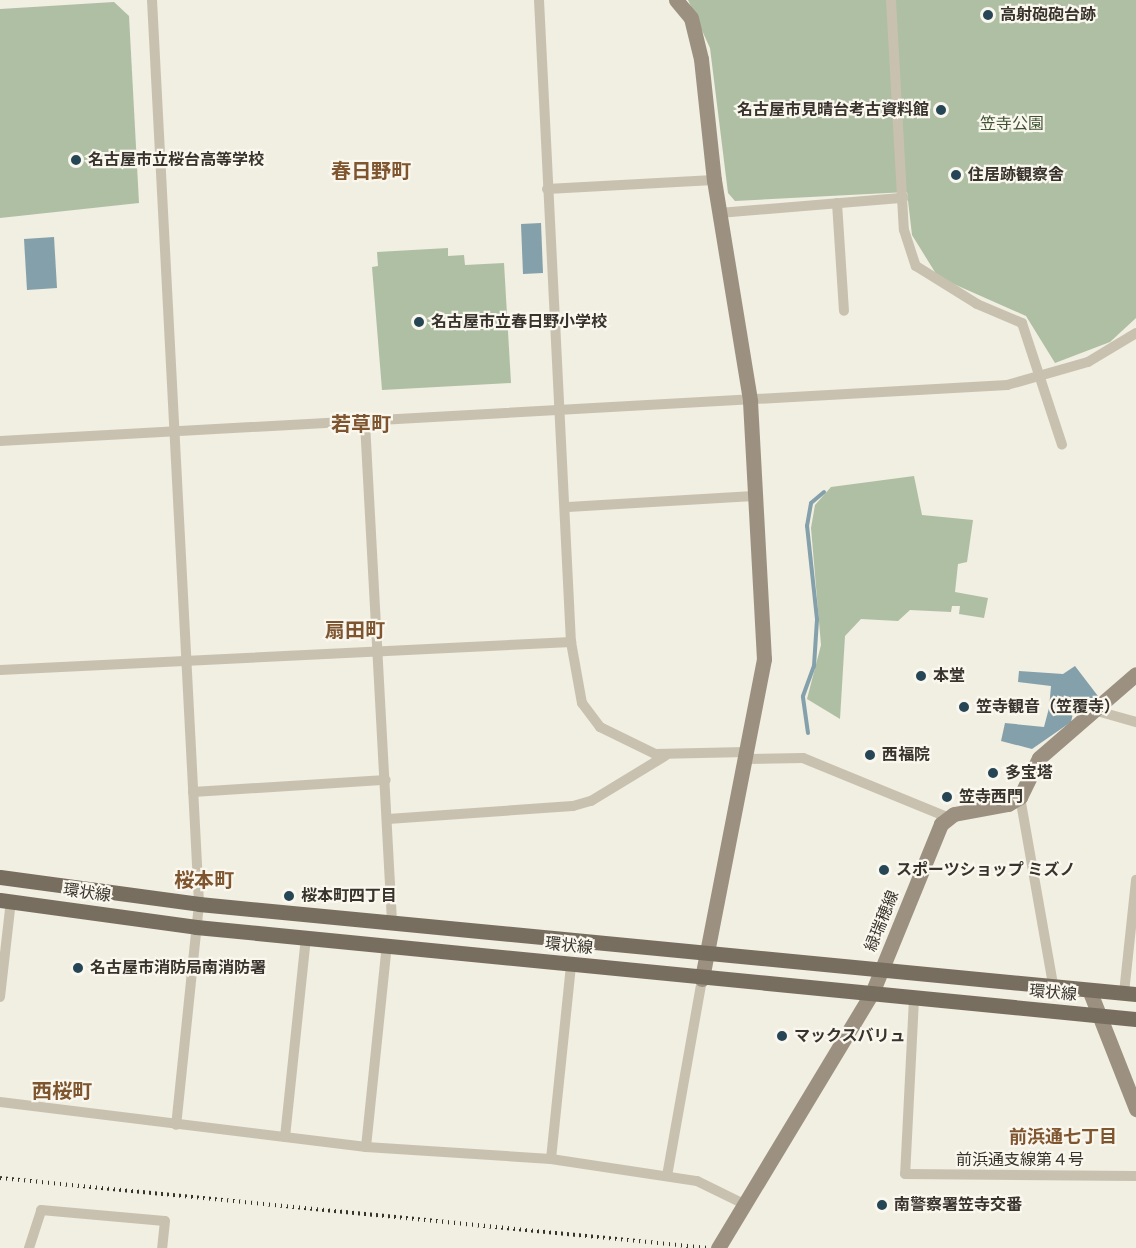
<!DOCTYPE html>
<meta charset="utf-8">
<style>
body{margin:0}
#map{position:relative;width:1136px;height:1248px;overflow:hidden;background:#f1eee2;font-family:"DM Sans","Noto Sans JP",sans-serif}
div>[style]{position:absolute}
.green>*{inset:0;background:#afbfa3}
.water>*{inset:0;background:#84a0ab}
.stream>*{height:4px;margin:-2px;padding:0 2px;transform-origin:2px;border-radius:2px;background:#84a0ab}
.street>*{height:10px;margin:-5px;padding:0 5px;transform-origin:5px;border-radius:5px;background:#c8c1af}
.secondary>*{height:15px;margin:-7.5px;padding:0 7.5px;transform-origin:7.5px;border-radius:7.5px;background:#9c9180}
.primary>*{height:15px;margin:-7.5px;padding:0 7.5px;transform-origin:7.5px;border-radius:7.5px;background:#786e5f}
.rail>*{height:4px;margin-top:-2px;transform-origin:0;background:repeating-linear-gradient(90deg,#38332c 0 1.5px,transparent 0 6px)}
.dots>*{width:16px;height:16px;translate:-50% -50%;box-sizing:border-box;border:3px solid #f9f7ee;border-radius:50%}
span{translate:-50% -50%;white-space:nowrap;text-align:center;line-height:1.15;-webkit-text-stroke:4.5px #f9f7ee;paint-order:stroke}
.poi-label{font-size:16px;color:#38332c;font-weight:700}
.left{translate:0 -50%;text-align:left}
.right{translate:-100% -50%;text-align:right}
.park-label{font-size:16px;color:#3f5333}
.street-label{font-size:16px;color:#38332c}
.neighbourhood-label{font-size:18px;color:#7e552f;font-weight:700}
.quarter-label{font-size:20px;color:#7e552f;font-weight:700}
</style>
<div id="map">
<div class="green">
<i style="clip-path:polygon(688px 0,1136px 0,1136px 318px,1110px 342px,1055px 363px,1026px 316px,938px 277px,912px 235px,907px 192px,735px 201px,728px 193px,710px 48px)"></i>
<i style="clip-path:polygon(114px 2px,129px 16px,139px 203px,0 218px,0 9px)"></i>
<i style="clip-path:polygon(448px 248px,448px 256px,464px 255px,465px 265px,504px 263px,511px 383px,382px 390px,372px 267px,378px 266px,377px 252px)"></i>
<i style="clip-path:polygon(914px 476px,922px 515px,973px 520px,967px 562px,958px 564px,955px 592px,988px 598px,984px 618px,959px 614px,960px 606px,952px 606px,951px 612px,910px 610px,898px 621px,861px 619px,845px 636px,840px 719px,807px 699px,821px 645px,811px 528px,815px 505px,831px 487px)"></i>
</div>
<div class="water">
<i style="clip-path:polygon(541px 223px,543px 273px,523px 274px,521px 224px)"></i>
<i style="clip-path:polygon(54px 237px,57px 288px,27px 290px,24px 239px)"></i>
<i style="clip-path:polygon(1075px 666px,1101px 700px,1086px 710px,1074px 709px,1071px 722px,1032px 749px,1001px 741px,1005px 723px,1044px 727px,1049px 708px,1051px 686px,1018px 682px,1019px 671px,1063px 674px)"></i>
</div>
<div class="stream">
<i style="left:808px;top:733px;width:37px;rotate:-98deg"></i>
<i style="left:803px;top:696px;width:32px;rotate:-70deg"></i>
<i style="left:814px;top:666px;width:47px;rotate:-86.3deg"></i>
<i style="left:817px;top:619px;width:94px;rotate:-96.1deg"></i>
<i style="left:807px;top:526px;width:23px;rotate:-80deg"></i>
<i style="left:811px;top:503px;width:17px;rotate:-40deg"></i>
</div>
<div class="street">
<i style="left:152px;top:0;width:905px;rotate:87.02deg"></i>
<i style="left:199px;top:904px;width:222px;rotate:95.9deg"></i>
<i style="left:539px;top:0;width:643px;rotate:87.15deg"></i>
<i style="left:571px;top:642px;width:62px;rotate:79.8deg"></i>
<i style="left:582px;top:703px;width:30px;rotate:53deg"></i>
<i style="left:600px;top:727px;width:61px;rotate:26.1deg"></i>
<i style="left:655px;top:754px;width:91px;rotate:-1.3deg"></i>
<i style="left:891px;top:0;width:230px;rotate:86.8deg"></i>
<i style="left:904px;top:230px;width:38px;rotate:72deg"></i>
<i style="left:916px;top:266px;width:72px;rotate:31.9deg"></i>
<i style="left:977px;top:304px;width:49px;rotate:22.9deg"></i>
<i style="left:1022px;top:323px;width:128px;rotate:71.8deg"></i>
<i style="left:547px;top:189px;width:167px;rotate:-3.1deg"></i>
<i style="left:837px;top:203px;width:108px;rotate:86.3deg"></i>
<i style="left:719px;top:213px;width:185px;rotate:-4.7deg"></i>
<i style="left:365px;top:423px;width:500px;rotate:86.9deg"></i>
<i style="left:0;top:441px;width:1009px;rotate:-3.18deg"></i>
<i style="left:1007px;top:385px;width:84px;rotate:-15.9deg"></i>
<i style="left:1088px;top:362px;width:56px;rotate:-31.1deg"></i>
<i style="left:568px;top:507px;width:186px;rotate:-3.4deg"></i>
<i style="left:0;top:670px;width:572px;rotate:-2.81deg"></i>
<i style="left:1097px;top:711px;width:41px;rotate:15.8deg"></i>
<i style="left:745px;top:759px;width:58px;rotate:-1deg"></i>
<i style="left:803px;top:758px;width:156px;rotate:22.3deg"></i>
<i style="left:193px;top:792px;width:193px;rotate:-3.6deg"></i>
<i style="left:1020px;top:797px;width:196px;rotate:80deg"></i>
<i style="left:388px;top:819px;width:185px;rotate:-4deg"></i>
<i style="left:573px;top:806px;width:19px;rotate:-16deg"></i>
<i style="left:591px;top:801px;width:87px;rotate:-31.3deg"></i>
<i style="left:1124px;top:993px;width:114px;rotate:-83.9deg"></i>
<i style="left:0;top:997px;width:97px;rotate:-83.5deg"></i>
<i style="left:914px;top:999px;width:175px;rotate:92.9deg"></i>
<i style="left:905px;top:1174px;width:231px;rotate:0.5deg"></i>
<i style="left:0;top:1102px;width:369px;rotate:7deg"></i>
<i style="left:366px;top:1147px;width:185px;rotate:3.7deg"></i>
<i style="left:551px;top:1159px;width:148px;rotate:8.6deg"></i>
<i style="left:697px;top:1181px;width:52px;rotate:26.1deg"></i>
<i style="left:285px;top:1137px;width:202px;rotate:-84deg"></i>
<i style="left:366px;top:1147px;width:203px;rotate:-84.1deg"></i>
<i style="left:551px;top:1159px;width:196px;rotate:-84.1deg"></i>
<i style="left:667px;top:1176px;width:200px;rotate:-79.9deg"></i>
<i style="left:29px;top:1248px;width:40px;rotate:-72deg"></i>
<i style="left:41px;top:1210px;width:124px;rotate:5.1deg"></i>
<i style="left:165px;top:1221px;width:27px;rotate:96deg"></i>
</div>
<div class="secondary">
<i style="left:676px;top:0;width:23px;rotate:50deg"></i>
<i style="left:691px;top:18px;width:42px;rotate:76.3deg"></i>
<i style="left:701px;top:59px;width:122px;rotate:83.9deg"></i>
<i style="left:714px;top:180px;width:224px;rotate:80.7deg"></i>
<i style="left:750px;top:401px;width:258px;rotate:86.9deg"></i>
<i style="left:764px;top:659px;width:326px;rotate:101deg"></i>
<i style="left:1090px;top:992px;width:126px;rotate:68.5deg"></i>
<i style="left:718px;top:1248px;width:298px;rotate:-58.9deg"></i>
<i style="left:872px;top:993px;width:183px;rotate:-67.8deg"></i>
<i style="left:941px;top:824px;width:16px;rotate:-38deg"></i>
<i style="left:954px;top:814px;width:55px;rotate:-10.5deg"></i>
<i style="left:1008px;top:804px;width:14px;rotate:-30deg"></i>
<i style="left:1020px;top:797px;width:43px;rotate:-64deg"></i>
<i style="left:1039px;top:758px;width:128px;rotate:-40.9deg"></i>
</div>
<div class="primary">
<i style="left:0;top:877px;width:201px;rotate:7.7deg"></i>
<i style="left:199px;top:904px;width:941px;rotate:5.49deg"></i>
<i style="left:0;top:900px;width:198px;rotate:7.8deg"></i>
<i style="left:196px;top:927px;width:944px;rotate:5.59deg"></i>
</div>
<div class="rail">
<i style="left:0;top:1178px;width:712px;rotate:5.64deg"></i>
</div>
<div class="dots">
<i style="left:988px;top:15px;background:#264655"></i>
<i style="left:941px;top:110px;background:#264655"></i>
<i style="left:76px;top:160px;background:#264655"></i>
<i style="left:956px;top:175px;background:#264655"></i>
<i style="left:419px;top:322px;background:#264655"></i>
<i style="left:921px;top:676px;background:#264655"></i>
<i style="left:964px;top:707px;background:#264655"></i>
<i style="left:870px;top:755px;background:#264655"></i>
<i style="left:993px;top:773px;background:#264655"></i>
<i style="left:947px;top:797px;background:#264655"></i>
<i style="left:884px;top:870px;background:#264655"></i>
<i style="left:289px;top:896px;background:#264655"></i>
<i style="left:78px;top:968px;background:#264655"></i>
<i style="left:782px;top:1036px;background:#264655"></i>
<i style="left:882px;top:1205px;background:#264655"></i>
</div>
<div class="poi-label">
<span class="left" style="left:1000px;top:15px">高射砲砲台跡</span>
<span class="right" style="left:929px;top:110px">名古屋市見晴台考古資料館</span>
<span class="left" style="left:88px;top:160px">名古屋市立桜台高等学校</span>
<span class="left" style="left:968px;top:175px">住居跡観察舎</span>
<span class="left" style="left:431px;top:322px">名古屋市立春日野小学校</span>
<span class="left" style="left:933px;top:676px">本堂</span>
<span class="left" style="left:976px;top:707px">笠寺観音（笠覆寺）</span>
<span class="left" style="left:882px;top:755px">西福院</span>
<span class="left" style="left:1005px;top:773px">多宝塔</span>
<span class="left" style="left:959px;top:797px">笠寺西門</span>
<span class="left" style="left:896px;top:870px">スポーツショップ ミズノ</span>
<span class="left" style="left:301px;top:896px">桜本町四丁目</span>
<span class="left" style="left:90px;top:968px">名古屋市消防局南消防署</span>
<span class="left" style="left:794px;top:1036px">マックスバリュ</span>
<span class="left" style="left:894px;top:1205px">南警察署笠寺交番</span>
</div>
<div class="park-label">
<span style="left:1012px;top:124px">笠寺公園</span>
</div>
<div class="street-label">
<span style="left:87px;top:893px;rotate:8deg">環状線</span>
<span style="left:882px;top:921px;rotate:-68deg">緑瑞穂線</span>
<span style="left:569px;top:946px;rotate:6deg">環状線</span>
<span style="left:1053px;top:993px;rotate:5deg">環状線</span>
<span style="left:1020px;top:1160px">前浜通支線第４号</span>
</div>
<div class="neighbourhood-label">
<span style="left:1063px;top:1137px">前浜通七丁目</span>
</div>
<div class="quarter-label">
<span style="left:371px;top:171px">春日野町</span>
<span style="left:361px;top:424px">若草町</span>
<span style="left:355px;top:630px">扇田町</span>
<span style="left:204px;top:880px">桜本町</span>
<span style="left:62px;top:1091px">西桜町</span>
</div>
</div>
